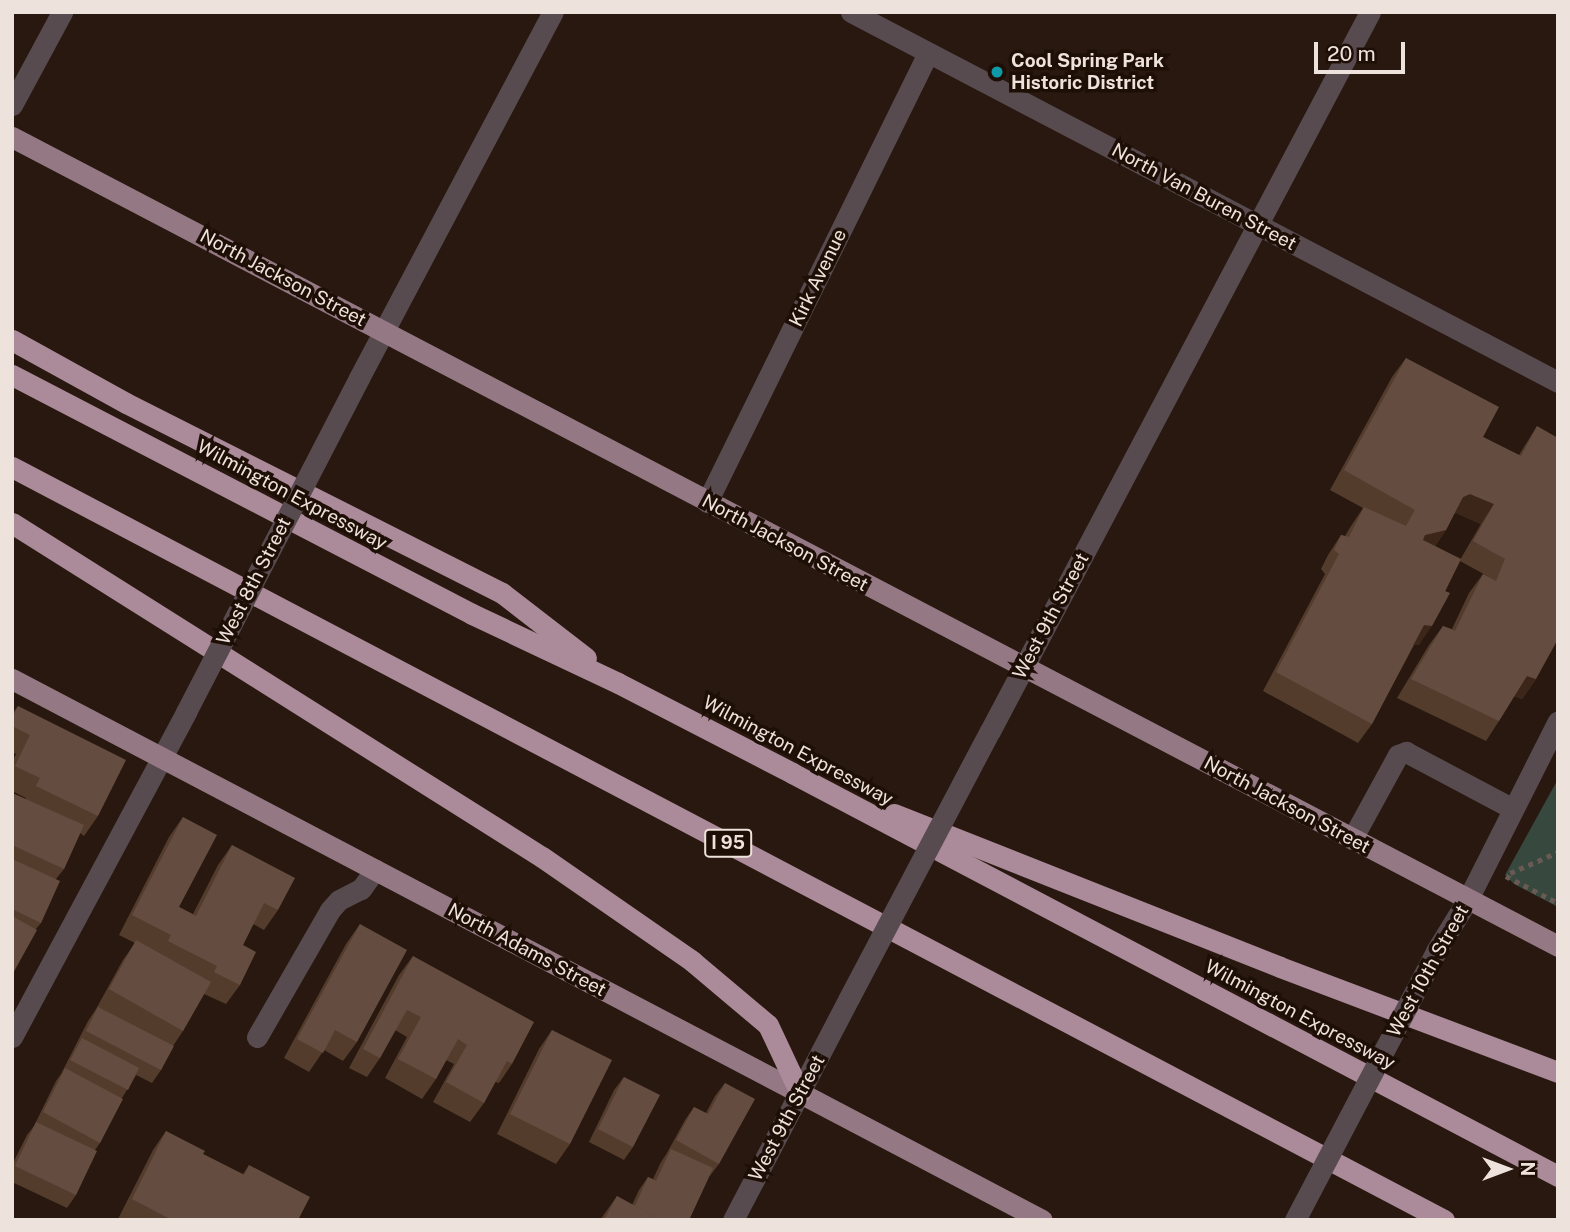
<!DOCTYPE html>
<style>
body{margin:0}
#map{position:relative;width:1570px;height:1232px;overflow:hidden;background:#28180f;font-family:"Public Sans",sans-serif}
div>[style]{position:absolute}
.green>*{inset:0;background:#37483f}
.path>*{height:4.5px;margin-top:-2.25px;transform-origin:0;background:repeating-linear-gradient(90deg,#685a52 0 5px,transparent 0 10px)}
.minor>*{height:21px;margin:-10.5px;padding:0 10.5px;transform-origin:10.5px;border-radius:10.5px;background:#584b50}
.major>*{height:21px;margin:-10.5px;padding:0 10.5px;transform-origin:10.5px;border-radius:10.5px;background:#947985}
.highway>*{height:21px;margin:-10.5px;padding:0 10.5px;transform-origin:10.5px;border-radius:10.5px;background:#ab8b99}
.minor-bridge>*{height:21px;margin:-10.5px;padding:0 10.5px;transform-origin:10.5px;border-radius:10.5px;background:#584b50}
.wall>*{inset:0;background:#543c2d}
.shaded-wall>*{inset:0;background:#3b2619}
.building>*{inset:0;background:#644d40}
.dots>*{width:19px;height:19px;translate:-50% -50%;box-sizing:border-box;border:4px solid #1e0f06;border-radius:50%}
span{translate:-50% -50%;white-space:nowrap;text-align:center;line-height:1.15;-webkit-text-stroke:7px #1e0f06;paint-order:stroke}
.shield-label span{padding:2px 5px;background:#1e0f06;border:2px solid;border-radius:5px;-webkit-text-stroke-width:0}
.shield-label{font-size:18px;color:#eee2dc;font-weight:700}
.poi-label{font-size:19px;color:#eee2dc;font-weight:700}
.left{translate:0 -50%;text-align:left}
.street-label{font-size:19px;color:#eee2dc}
.frame{position:absolute;inset:0;border:14px solid #eee2dc;pointer-events:none}
.north{position:absolute;left:1472px;top:1134px;width:70px;height:70px;-webkit-text-stroke:5px #1e0f06;paint-order:stroke;rotate:90deg;font-size:19px;font-weight:700;line-height:28px;text-align:center;color:#eee2dc}
.north::after{content:'';display:block;margin:auto;width:24px;height:32px;background:#eee2dc;clip-path:polygon(50% 0,100% 100%,50% 72%,0 100%)}
.scale{position:absolute;left:1314px;top:42px;width:91px;height:32px;box-sizing:border-box;border:4px solid #eee2dc;border-top:0;padding-left:9px;font-size:21px;line-height:24px;white-space:nowrap;color:#eee2dc;-webkit-text-stroke:5px #1e0f06;paint-order:stroke}
</style>
<div id="map">
<div class="green">
<i style="clip-path:polygon(1558px 779px,1558px 907px,1514px 884px,1505px 875px)"></i>
</div>
<div class="path">
<i style="left:1510px;top:873px;width:52px;rotate:-23.6deg"></i>
<i style="left:1506px;top:876px;width:59px;rotate:27.4deg"></i>
</div>
<div class="minor">
<i style="left:851px;top:12px;width:798px;rotate:27.62deg"></i>
<i style="left:12px;top:105px;width:106px;rotate:-61.7deg"></i>
<i style="left:359px;top:378px;width:414px;rotate:-62.1deg"></i>
<i style="left:707px;top:502px;width:500px;rotate:-63.79deg"></i>
<i style="left:990px;top:731px;width:813px;rotate:-62.14deg"></i>
<i style="left:1352px;top:839px;width:96px;rotate:-61.3deg"></i>
<i style="left:1398px;top:755px;width:9px;rotate:-21deg"></i>
<i style="left:1406px;top:752px;width:121px;rotate:28deg"></i>
<i style="left:1436px;top:951px;width:61px;rotate:-58.4deg"></i>
<i style="left:1468px;top:899px;width:199px;rotate:-63.2deg"></i>
<i style="left:12px;top:1037px;width:369px;rotate:-61.8deg"></i>
<i style="left:257px;top:1037px;width:146px;rotate:-60.1deg"></i>
<i style="left:330px;top:910px;width:13px;rotate:-48deg"></i>
<i style="left:339px;top:900px;width:25px;rotate:-27deg"></i>
<i style="left:361px;top:889px;width:24px;rotate:-54deg"></i>
<i style="left:733px;top:1220px;width:250px;rotate:-62.4deg"></i>
</div>
<div class="major">
<i style="left:12px;top:137px;width:1745px;rotate:27.62deg"></i>
<i style="left:12px;top:679px;width:1163px;rotate:27.71deg"></i>
</div>
<div class="highway">
<i style="left:12px;top:340px;width:130px;rotate:28.9deg"></i>
<i style="left:126px;top:403px;width:421px;rotate:26.8deg"></i>
<i style="left:502px;top:593px;width:106px;rotate:37.7deg"></i>
<i style="left:12px;top:375px;width:518px;rotate:27.45deg"></i>
<i style="left:472px;top:614px;width:161px;rotate:25.3deg"></i>
<i style="left:618px;top:683px;width:196px;rotate:27.3deg"></i>
<i style="left:792px;top:773px;width:866px;rotate:27.75deg"></i>
<i style="left:12px;top:467px;width:1618px;rotate:27.74deg"></i>
<i style="left:12px;top:523px;width:626px;rotate:32.22deg"></i>
<i style="left:542px;top:857px;width:183px;rotate:34.7deg"></i>
<i style="left:692px;top:961px;width:99px;rotate:40.1deg"></i>
<i style="left:768px;top:1025px;width:75px;rotate:64.8deg"></i>
<i style="left:894px;top:814px;width:415px;rotate:21.6deg"></i>
<i style="left:1280px;top:967px;width:297px;rotate:20.7deg"></i>
</div>
<div class="minor-bridge">
<i style="left:186px;top:712px;width:376px;rotate:-62.6deg"></i>
<i style="left:849px;top:998px;width:302px;rotate:-62.2deg"></i>
<i style="left:1295px;top:1220px;width:304px;rotate:-62.3deg"></i>
</div>
<div class="wall">
<i style="clip-path:polygon(evenodd,1406px 358px,1483px 437px,1519px 455px,1537px 426px,1536px 679px,1522px 699px,1514px 696px,1499px 721px,1486px 741px,1397px 698px,1429px 645px,1443px 626px,1452px 629px,1469px 593px,1483px 574px,1491px 578px,1460px 561px,1419px 645px,1414px 645px,1372px 724px,1358px 743px,1263px 691px,1325px 574px,1321px 569px,1328px 555px,1341px 535px,1345px 536px,1351px 526px,1363px 508px,1330px 490px,1392px 377px,1406px 358px,1456px 513px,1481px 524px,1460px 560px,1435px 546px,1446px 530px,1454px 514px,1456px 513px)"></i>
<i style="clip-path:polygon(18px 706px,98px 816px,84px 836px,80px 833px,64px 869px,56px 879px,41px 923px,36px 929px,12px 975px,12px 793px,26px 799px,26px 798px,12px 791px,12px 762px,16px 754px,12px 752px,12px 714px)"></i>
<i style="clip-path:polygon(183px 817px,179px 907px,193px 914px,218px 865px,232px 845px,278px 910px,264px 930px,253px 924px,243px 945px,240px 985px,226px 1004px,204px 994px,183px 1031px,173px 1046px,161px 1070px,152px 1083px,136px 1075px,122px 1098px,100px 1143px,95px 1150px,76px 1195px,67px 1208px,12px 1182px,12px 1165px,27px 1135px,34px 1126px,56px 1081px,61px 1074px,88px 1021px,96px 1009px,123px 960px,135px 943px,119px 935px,169px 837px)"></i>
<i style="clip-path:polygon(360px 924px,357px 1042px,343px 1061px,324px 1050px,309px 1072px,284px 1058px,346px 944px)"></i>
<i style="clip-path:polygon(413px 956px,512px 1064px,499px 1083px,495px 1082px,484px 1103px,470px 1122px,433px 1102px,454px 1064px,446px 1060px,436px 1079px,422px 1099px,385px 1078px,407px 1037px,395px 1030px,380px 1058px,367px 1077px,349px 1068px,399px 975px)"></i>
<i style="clip-path:polygon(552px 1030px,570px 1144px,556px 1164px,497px 1134px,539px 1049px)"></i>
<i style="clip-path:polygon(624px 1077px,633px 1147px,624px 1160px,589px 1142px,614px 1090px)"></i>
<i style="clip-path:polygon(725px 1083px,719px 1164px,709px 1177px,689px 1220px,600px 1220px,617px 1196px,632px 1205px,639px 1190px,648px 1177px,653px 1179px,661px 1162px,667px 1153px,685px 1120px,694px 1107px,706px 1113px,715px 1096px)"></i>
<i style="clip-path:polygon(166px 1131px,203px 1154px,243px 1174px,249px 1165px,298px 1220px,120px 1220px,118px 1219px,153px 1150px)"></i>
</div>
<div class="shaded-wall">
<i style="clip-path:polygon(1470px 494px,1494px 504px,1481px 524px,1456px 513px,1450px 516px,1463px 497px)"></i>
<i style="clip-path:polygon(1446px 530px,1432px 550px,1412px 555px,1425px 535px)"></i>
<i style="clip-path:polygon(1424px 625px,1432px 626px,1419px 645px,1411px 645px)"></i>
<i style="clip-path:polygon(1527px 676px,1536px 679px,1522px 699px,1513px 695px)"></i>
</div>
<div class="building">
<i style="clip-path:polygon(1406px 358px,1499px 407px,1483px 437px,1521px 456px,1537px 426px,1558px 438px,1558px 639px,1536px 679px,1527px 676px,1499px 721px,1411px 679px,1443px 626px,1455px 631px,1483px 574px,1496px 581px,1505px 559px,1473px 541px,1494px 504px,1470px 494px,1463px 497px,1446px 530px,1425px 535px,1423px 540px,1461px 559px,1445px 591px,1450px 593px,1432px 626px,1424px 625px,1372px 724px,1276px 672px,1339px 554px,1334px 550px,1341px 535px,1349px 537px,1364px 507px,1406px 526px,1415px 510px,1344px 470px)"></i>
<i style="clip-path:polygon(18px 706px,126px 760px,98px 816px,36px 786px,40px 778px,15px 766px,30px 735px,12px 726px,12px 718px)"></i>
<i style="clip-path:polygon(12px 793px,84px 825px,64px 869px,12px 845px)"></i>
<i style="clip-path:polygon(183px 817px,217px 835px,179px 907px,196px 916px,232px 845px,295px 878px,278px 910px,264px 903px,243px 945px,256px 952px,240px 985px,214px 972px,217px 966px,168px 941px,171px 935px,132px 915px)"></i>
<i style="clip-path:polygon(12px 859px,60px 881px,41px 923px,12px 909px)"></i>
<i style="clip-path:polygon(12px 916px,37px 930px,12px 975px)"></i>
<i style="clip-path:polygon(360px 924px,407px 950px,357px 1042px,335px 1030px,323px 1053px,297px 1039px)"></i>
<i style="clip-path:polygon(136px 940px,211px 982px,183px 1031px,109px 989px)"></i>
<i style="clip-path:polygon(413px 956px,534px 1022px,512px 1064px,507px 1061px,484px 1103px,446px 1082px,467px 1045px,458px 1039px,436px 1079px,398px 1059px,421px 1017px,407px 1010px,380px 1058px,363px 1049px)"></i>
<i style="clip-path:polygon(98px 1007px,174px 1046px,161px 1070px,86px 1031px)"></i>
<i style="clip-path:polygon(552px 1030px,612px 1060px,570px 1144px,510px 1114px)"></i>
<i style="clip-path:polygon(82px 1038px,139px 1068px,128px 1090px,70px 1060px)"></i>
<i style="clip-path:polygon(65px 1068px,123px 1099px,100px 1143px,43px 1112px)"></i>
<i style="clip-path:polygon(624px 1077px,660px 1095px,633px 1147px,598px 1129px)"></i>
<i style="clip-path:polygon(725px 1083px,755px 1099px,719px 1164px,676px 1140px,694px 1107px,708px 1114px)"></i>
<i style="clip-path:polygon(36px 1122px,97px 1151px,76px 1195px,15px 1166px)"></i>
<i style="clip-path:polygon(166px 1131px,205px 1151px,203px 1154px,244px 1175px,249px 1165px,310px 1197px,298px 1220px,172px 1220px,132px 1199px)"></i>
<i style="clip-path:polygon(671px 1149px,713px 1168px,689px 1220px,661px 1220px,635px 1206px,648px 1177px,656px 1181px)"></i>
<i style="clip-path:polygon(617px 1196px,661px 1220px,604px 1220px)"></i>
</div>
<div class="dots">
<i style="left:997px;top:72px;background:#0f9aa8"></i>
</div>
<div class="shield-label">
<span style="left:728px;top:843px">I 95</span>
</div>
<div class="poi-label">
<span class="left" style="left:1011px;top:72px">Cool Spring Park<br>Historic District</span>
</div>
<div class="street-label">
<span style="left:1204px;top:197px;rotate:28deg">North Van Buren Street</span>
<span style="left:283px;top:278px;rotate:28deg">North Jackson Street</span>
<span style="left:818px;top:278px;rotate:-64deg">Kirk Avenue</span>
<span style="left:292px;top:495px;rotate:28deg">Wilmington Expressway</span>
<span style="left:785px;top:543px;rotate:28deg">North Jackson Street</span>
<span style="left:254px;top:581px;rotate:-63deg">West 8th Street</span>
<span style="left:1051px;top:616px;rotate:-62deg">West 9th Street</span>
<span style="left:798px;top:751px;rotate:28deg">Wilmington Expressway</span>
<span style="left:1287px;top:805px;rotate:28deg">North Jackson Street</span>
<span style="left:527px;top:950px;rotate:28deg">North Adams Street</span>
<span style="left:1428px;top:971px;rotate:-61deg">West 10th Street</span>
<span style="left:1300px;top:1015px;rotate:28deg">Wilmington Expressway</span>
<span style="left:787px;top:1118px;rotate:-62deg">West 9th Street</span>
</div>
<div class="frame"></div>
<div class="north">N</div>
<div class="scale">20 m</div>
</div>
